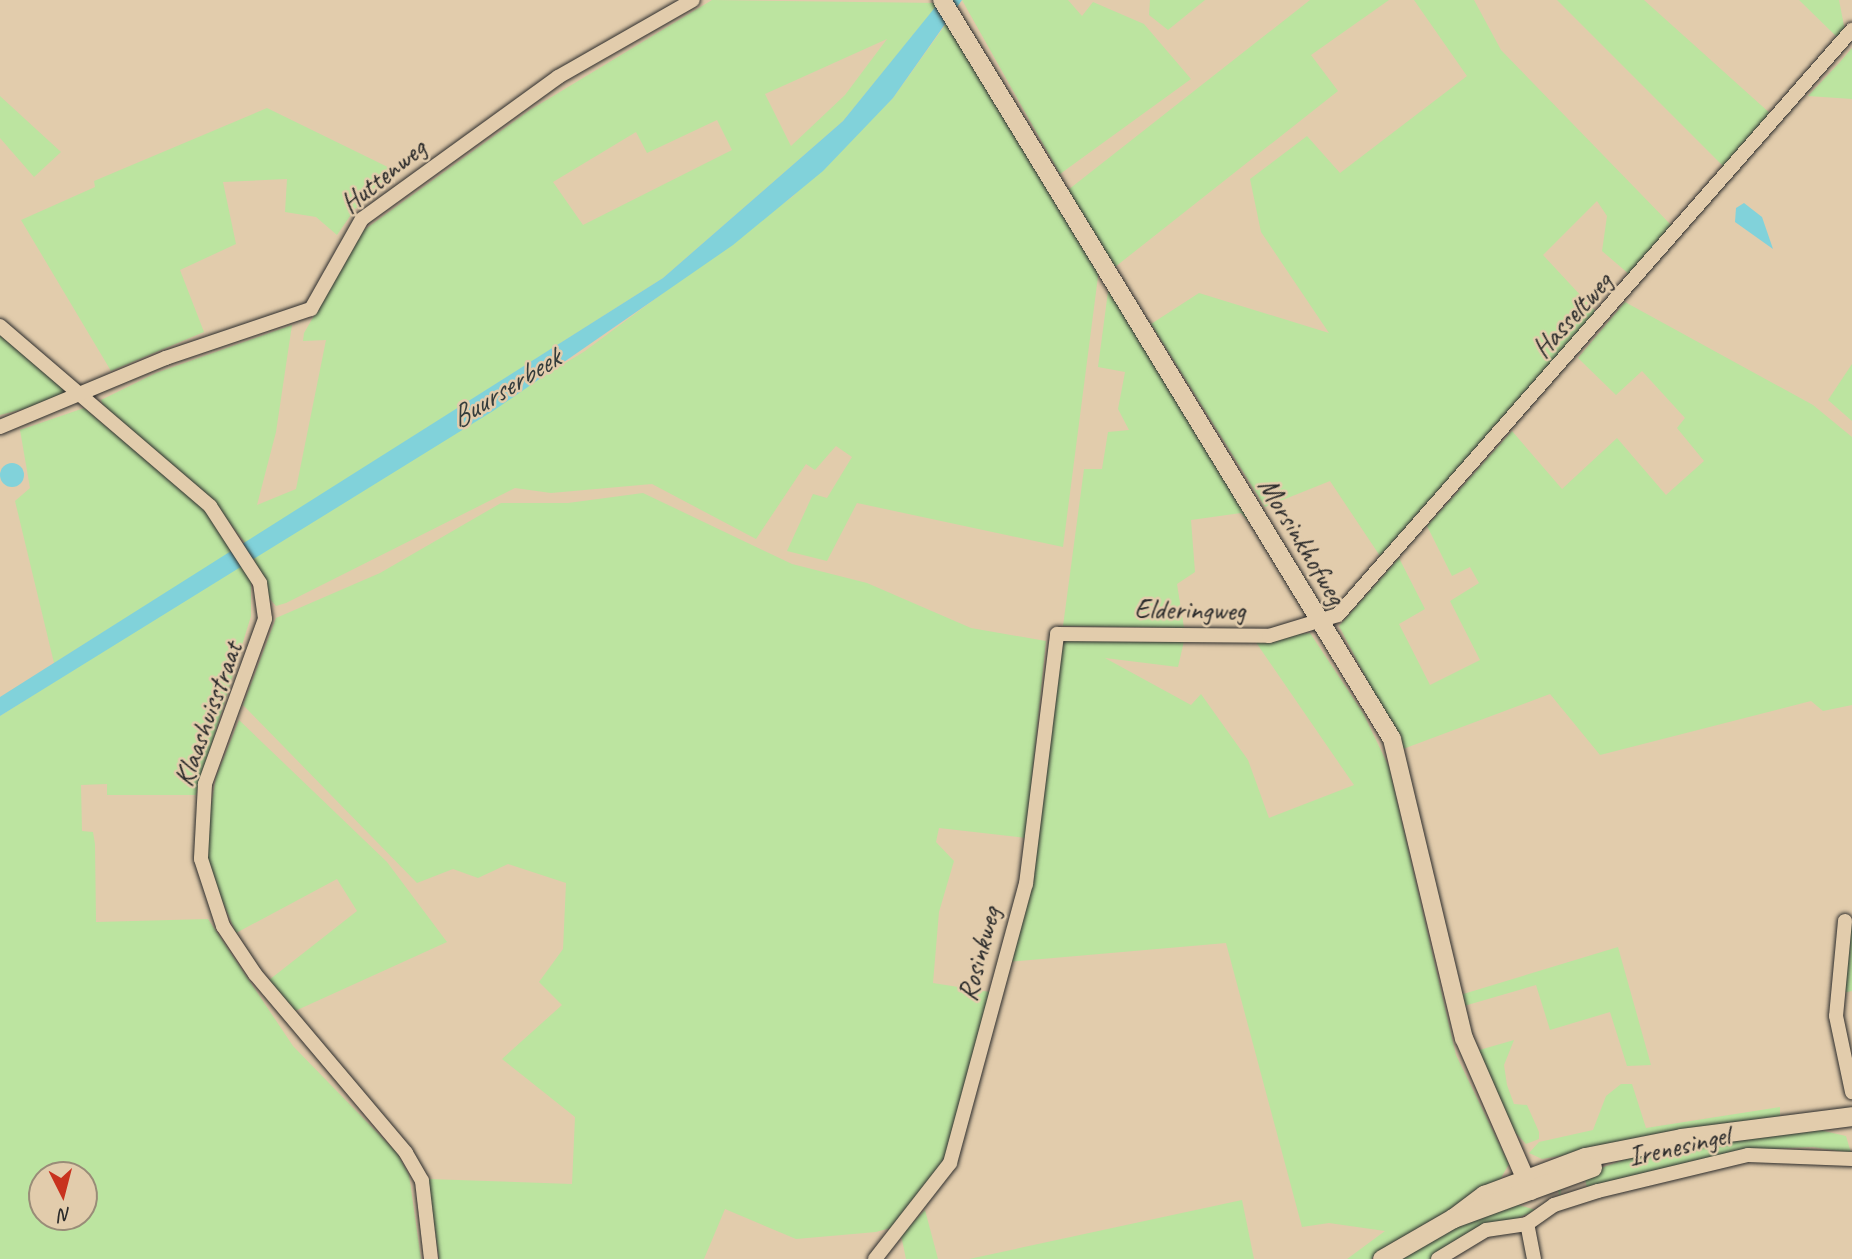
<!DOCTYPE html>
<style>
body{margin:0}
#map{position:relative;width:1852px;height:1259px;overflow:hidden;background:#e2ccac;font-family:Caveat,sans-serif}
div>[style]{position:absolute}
.green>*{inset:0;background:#bce4a0}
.water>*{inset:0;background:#81d2da}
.round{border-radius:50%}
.roads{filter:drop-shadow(0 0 2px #2b2b2b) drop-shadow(0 0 2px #2b2b2b)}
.minor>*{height:14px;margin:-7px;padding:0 7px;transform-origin:7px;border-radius:7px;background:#e2ccac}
.tertiary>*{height:18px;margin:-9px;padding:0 9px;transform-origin:9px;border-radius:9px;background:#e2ccac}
.secondary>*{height:19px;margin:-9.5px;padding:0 9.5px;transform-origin:9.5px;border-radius:9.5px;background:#e2ccac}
span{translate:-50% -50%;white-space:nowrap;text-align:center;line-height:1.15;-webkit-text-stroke:5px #e2ccac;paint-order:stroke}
.street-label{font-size:28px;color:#2b2b2b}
.water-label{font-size:30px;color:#343c3c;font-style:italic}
.north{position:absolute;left:28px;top:1161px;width:70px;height:70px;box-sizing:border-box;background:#e2ccac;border:2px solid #998c78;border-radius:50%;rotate:174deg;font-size:19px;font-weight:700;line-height:28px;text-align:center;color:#2b2b2b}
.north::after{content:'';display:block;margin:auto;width:24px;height:32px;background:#c8321e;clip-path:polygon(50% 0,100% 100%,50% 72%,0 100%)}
</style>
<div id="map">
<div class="green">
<i style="clip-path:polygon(evenodd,712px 0,939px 3px,843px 121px,663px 278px,245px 543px,213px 501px,103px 405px,101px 400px,156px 373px,292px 325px,276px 432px,257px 505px,296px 489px,326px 340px,303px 341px,304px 333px,364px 230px,530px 110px,712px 0,887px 39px,845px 95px,791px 146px,765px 94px,887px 39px,712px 0,717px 120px,732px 150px,583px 225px,553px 182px,636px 132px,647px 153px,717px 120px)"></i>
<i style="clip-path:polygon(962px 0,1068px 0,1082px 16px,1093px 2px,1144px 24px,1191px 79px,1060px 174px)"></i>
<i style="clip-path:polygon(1150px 0,1205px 0,1168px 30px,1149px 15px)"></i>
<i style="clip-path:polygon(1310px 0,1389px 0,1311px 55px,1338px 91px,1115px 267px,1068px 190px)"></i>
<i style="clip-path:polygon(1414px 0,1474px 0,1501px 50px,1673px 227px,1630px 275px,1602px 251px,1607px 216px,1597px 201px,1543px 255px,1597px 313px,1380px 556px,1330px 481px,1265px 507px,1151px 324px,1199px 293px,1329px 333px,1261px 232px,1250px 179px,1307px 136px,1340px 173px,1467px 76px)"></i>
<i style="clip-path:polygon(1557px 0,1644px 0,1772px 115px,1725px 168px)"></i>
<i style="clip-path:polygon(1799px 0,1839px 0,1845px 31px,1839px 39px)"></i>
<i style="clip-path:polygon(948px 21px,1099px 269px,1063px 547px,857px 503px,827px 561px,787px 551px,813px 494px,827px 498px,852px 457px,836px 446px,815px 470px,806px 464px,756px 539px,652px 484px,551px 493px,515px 488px,286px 603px,276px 606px,268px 597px,253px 557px,585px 351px,792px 197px,893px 98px)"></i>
<i style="clip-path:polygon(1852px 48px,1852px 99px,1808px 96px,1840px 62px)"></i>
<i style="clip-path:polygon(0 96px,61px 152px,34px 177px,0 138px)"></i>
<i style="clip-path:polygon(267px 108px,400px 173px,355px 209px,337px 235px,316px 217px,285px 212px,287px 179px,223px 182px,236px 244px,180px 270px,204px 332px,111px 371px,21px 220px,95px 187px,94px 181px)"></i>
<i style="clip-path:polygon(1109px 284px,1264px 539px,1241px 513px,1191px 520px,1195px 572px,1177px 584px,1184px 628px,1063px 626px,1084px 469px,1102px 469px,1108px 432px,1129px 430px,1118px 409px,1125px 372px,1098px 367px)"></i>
<i style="clip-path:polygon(1625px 302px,1813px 405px,1852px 437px,1852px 705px,1823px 711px,1811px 701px,1600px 755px,1550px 694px,1403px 749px,1339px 626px,1399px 558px,1425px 609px,1399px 624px,1430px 685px,1480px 660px,1450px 601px,1479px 583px,1470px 567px,1452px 576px,1427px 526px,1512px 431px,1562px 489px,1617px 438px,1666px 495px,1704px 461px,1677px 428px,1685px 418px,1642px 371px,1616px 395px,1578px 358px)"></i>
<i style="clip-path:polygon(0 335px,75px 396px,0 415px)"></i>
<i style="clip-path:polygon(1852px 364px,1852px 421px,1828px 400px)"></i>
<i style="clip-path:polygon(84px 408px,201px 506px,236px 549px,54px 663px,15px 501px,30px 488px,20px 430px)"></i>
<i style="clip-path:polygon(643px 493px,792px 564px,867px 583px,971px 628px,1046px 641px,1026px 838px,939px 828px,936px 842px,954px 861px,939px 912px,933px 983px,990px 992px,957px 1126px,934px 1183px,894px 1227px,876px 1232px,796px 1239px,725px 1209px,704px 1259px,439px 1259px,428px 1179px,572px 1184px,575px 1117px,502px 1059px,562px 1005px,539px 982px,563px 949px,566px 883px,508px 864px,478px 878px,453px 869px,417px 883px,243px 705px,276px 618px,380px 573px,501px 503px,568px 503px)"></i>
<i style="clip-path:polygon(evenodd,244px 562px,251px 574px,251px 616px,196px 795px,107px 795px,107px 784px,81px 785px,82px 831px,93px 832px,95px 844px,96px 922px,208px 919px,293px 1046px,397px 1153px,409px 1175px,421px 1259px,0 1259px,0 716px,244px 562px,42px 1175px,84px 1175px,84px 1217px,42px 1217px,42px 1175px)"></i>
<i style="clip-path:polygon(1310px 633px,1363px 713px,1389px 767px,1456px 1055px,1509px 1164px,1498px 1183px,1371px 1259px,1347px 1259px,1385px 1231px,1329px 1223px,1302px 1227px,1226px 943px,1007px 962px,1064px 640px,1184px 641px,1178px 667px,1105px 658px,1191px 705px,1201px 694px,1248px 760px,1269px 818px,1354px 785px,1253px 638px)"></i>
<i style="clip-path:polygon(239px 720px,387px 862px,447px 942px,295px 1011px,269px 980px,357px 911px,337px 879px,236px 933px,208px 867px,206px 834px,216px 777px)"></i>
<i style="clip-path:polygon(1852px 921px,1852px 991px,1842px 993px,1851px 928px)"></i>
<i style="clip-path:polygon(1618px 947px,1651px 1065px,1627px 1066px,1610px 1012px,1550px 1030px,1536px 985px,1464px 1006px,1460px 995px)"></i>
<i style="clip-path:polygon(1514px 1040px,1504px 1065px,1507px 1085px,1514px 1104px,1527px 1105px,1539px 1132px,1539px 1139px,1526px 1144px,1508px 1125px,1476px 1051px)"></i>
<i style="clip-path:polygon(1621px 1084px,1632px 1084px,1646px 1128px,1780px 1107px,1780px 1119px,1542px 1159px,1529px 1153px,1539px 1142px,1593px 1130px,1606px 1096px)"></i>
<i style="clip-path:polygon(1815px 1129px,1846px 1136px,1851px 1153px,1813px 1147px,1748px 1150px,1587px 1188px,1585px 1179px,1562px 1186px,1560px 1197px,1556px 1184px,1643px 1153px)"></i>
<i style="clip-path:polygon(1242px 1200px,1254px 1259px,969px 1259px)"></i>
<i style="clip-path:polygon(1515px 1204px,1536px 1210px,1429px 1259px,1395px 1259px,1438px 1231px)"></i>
<i style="clip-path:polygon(925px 1210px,938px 1259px,906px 1259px,901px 1235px)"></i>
</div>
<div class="water">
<i style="clip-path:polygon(941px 0,962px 0,893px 98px,823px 171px,733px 245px,493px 411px,0 716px,0 697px,663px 278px,843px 121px)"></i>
<i style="clip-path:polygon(1744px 203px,1762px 217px,1773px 249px,1735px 222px,1736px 208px)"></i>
<i class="round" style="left:0;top:463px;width:24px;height:24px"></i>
</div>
<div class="roads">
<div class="minor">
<i style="left:0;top:326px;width:277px;rotate:40.6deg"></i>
<i style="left:210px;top:506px;width:92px;rotate:57deg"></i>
<i style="left:260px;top:583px;width:36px;rotate:82deg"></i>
<i style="left:265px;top:619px;width:176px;rotate:110deg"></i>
<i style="left:205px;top:784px;width:75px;rotate:93.1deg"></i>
<i style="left:201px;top:859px;width:71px;rotate:71.8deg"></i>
<i style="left:223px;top:926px;width:58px;rotate:56.3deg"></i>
<i style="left:255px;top:974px;width:234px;rotate:49.8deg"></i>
<i style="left:406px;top:1153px;width:32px;rotate:60deg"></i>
<i style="left:422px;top:1181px;width:79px;rotate:83.4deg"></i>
<i style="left:0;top:427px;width:180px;rotate:-22.6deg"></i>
<i style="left:166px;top:358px;width:153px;rotate:-18.7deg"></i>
<i style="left:311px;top:309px;width:103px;rotate:-60.5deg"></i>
<i style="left:362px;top:219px;width:242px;rotate:-35.9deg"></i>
<i style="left:558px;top:77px;width:155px;rotate:-29.7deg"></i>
<i style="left:1845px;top:921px;width:95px;rotate:95.4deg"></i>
<i style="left:1836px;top:1016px;width:78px;rotate:78.1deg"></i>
<i style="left:875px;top:1259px;width:122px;rotate:-52deg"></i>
<i style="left:950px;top:1163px;width:289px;rotate:-74.8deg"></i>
<i style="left:1026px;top:884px;width:252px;rotate:-82.9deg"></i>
<i style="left:1057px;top:634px;width:212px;rotate:0.5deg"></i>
<i style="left:1269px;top:636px;width:72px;rotate:-16.9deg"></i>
<i style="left:1338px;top:615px;width:779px;rotate:-48.7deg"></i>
<i style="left:1438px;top:1259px;width:56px;rotate:-31.1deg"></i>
<i style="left:1486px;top:1230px;width:41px;rotate:-8.3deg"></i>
<i style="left:1534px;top:1259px;width:36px;rotate:-101deg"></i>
<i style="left:1527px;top:1224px;width:33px;rotate:-35deg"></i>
<i style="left:1554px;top:1205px;width:46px;rotate:-17.7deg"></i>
<i style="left:1598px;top:1191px;width:154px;rotate:-13.5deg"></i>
<i style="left:1748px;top:1155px;width:104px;rotate:2.2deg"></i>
</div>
<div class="tertiary">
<i style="left:942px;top:0;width:865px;rotate:58.66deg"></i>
<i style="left:1392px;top:739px;width:308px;rotate:76.5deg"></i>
<i style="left:1464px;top:1038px;width:167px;rotate:66.4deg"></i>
</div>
<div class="secondary">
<i style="left:1453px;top:1218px;width:39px;rotate:-37deg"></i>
<i style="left:1484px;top:1195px;width:108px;rotate:-20.6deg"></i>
<i style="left:1585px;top:1157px;width:98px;rotate:-11.2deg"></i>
<i style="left:1681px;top:1138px;width:172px;rotate:-7.3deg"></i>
<i style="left:1382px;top:1259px;width:82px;rotate:-30deg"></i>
<i style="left:1453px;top:1218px;width:148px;rotate:-20.1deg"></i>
</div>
</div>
<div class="street-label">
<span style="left:383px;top:176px;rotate:-39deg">Huttenweg</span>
<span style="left:1572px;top:315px;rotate:-48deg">Hasseltweg</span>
<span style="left:1302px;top:541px;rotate:59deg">Morsinkhofweg</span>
<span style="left:1190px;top:610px;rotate:1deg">Elderingweg</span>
<span style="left:208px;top:714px;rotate:-70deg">Klaashuisstraat</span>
<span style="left:979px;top:954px;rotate:-75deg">Rosinkweg</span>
<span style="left:1679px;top:1146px;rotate:-13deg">Irenesingel</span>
</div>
<div class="water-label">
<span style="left:505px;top:388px;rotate:-32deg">Buurserbeek</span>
</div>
<div class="north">N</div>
</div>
